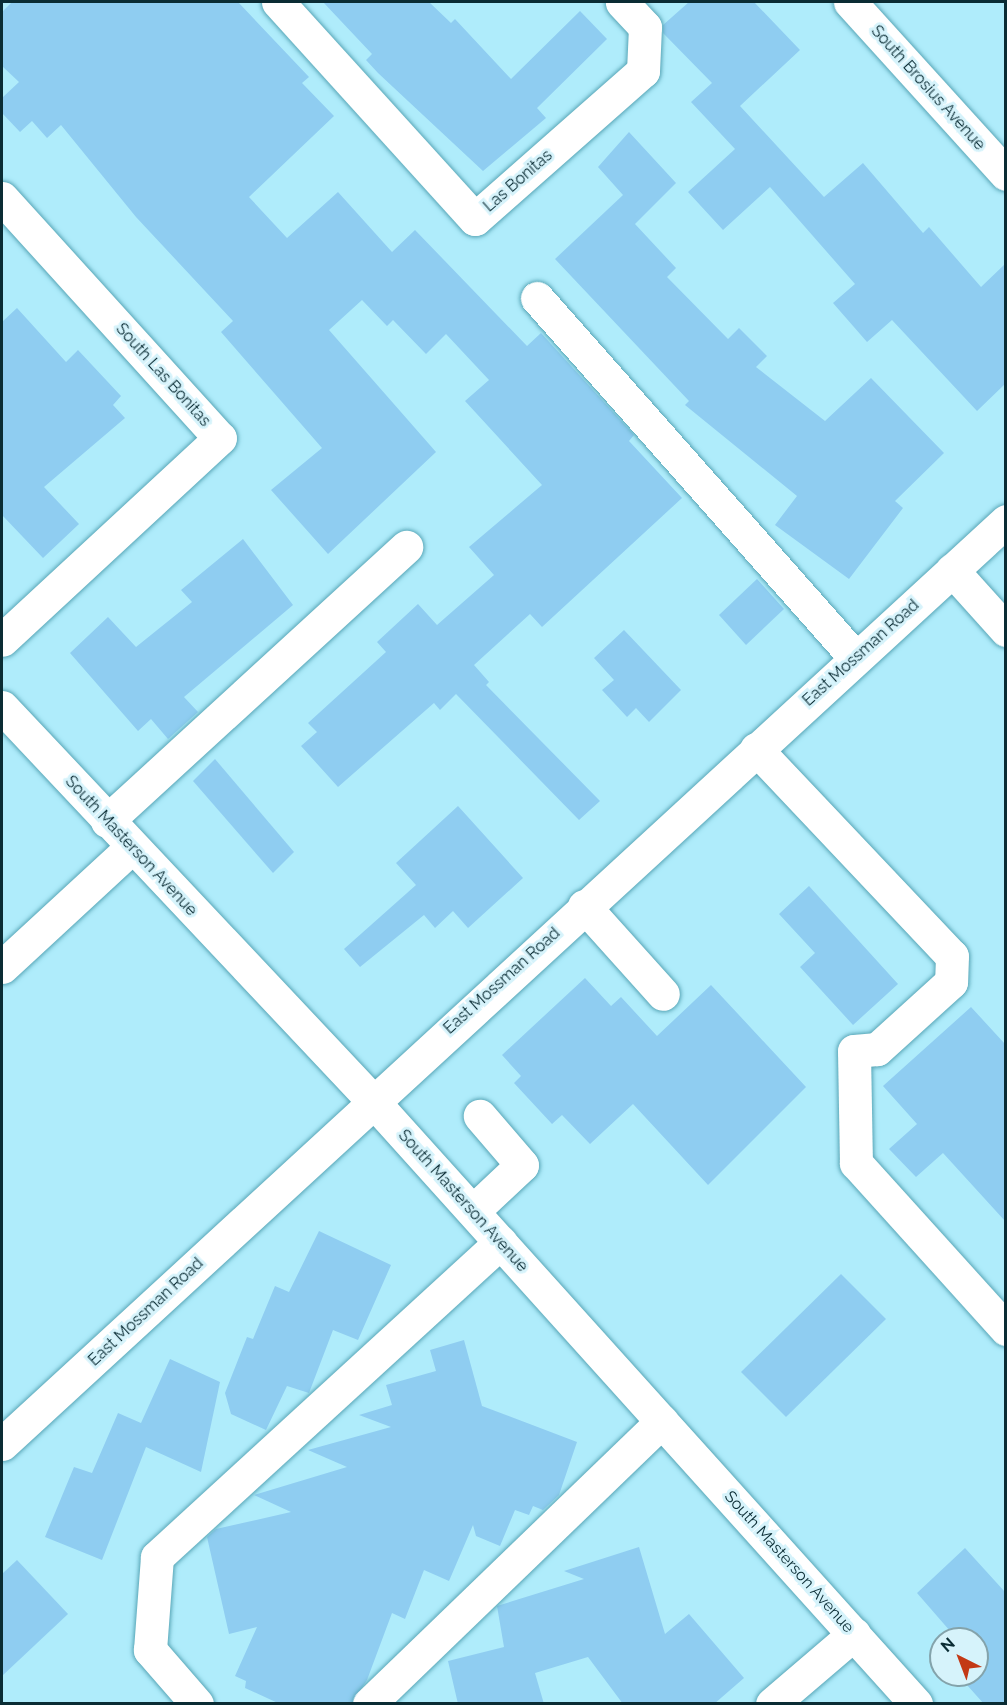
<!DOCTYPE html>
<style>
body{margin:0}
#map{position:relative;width:1007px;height:1705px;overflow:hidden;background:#afecfb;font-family:Raleway,sans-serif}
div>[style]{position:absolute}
.building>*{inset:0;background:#8fcdf1}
.roads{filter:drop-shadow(0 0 2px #58a6b7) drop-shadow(0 0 2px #58a6b7)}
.minor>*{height:33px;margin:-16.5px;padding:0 16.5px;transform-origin:16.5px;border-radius:16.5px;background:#fff}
span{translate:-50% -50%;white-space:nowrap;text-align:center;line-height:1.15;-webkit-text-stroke:6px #d6f3fb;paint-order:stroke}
.street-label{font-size:16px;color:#0a2c34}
.frame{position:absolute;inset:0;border:3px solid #0a2c34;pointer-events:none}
.north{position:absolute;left:929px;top:1627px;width:60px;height:60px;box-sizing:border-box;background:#d6f3fb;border:2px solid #84a3ab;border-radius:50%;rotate:318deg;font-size:16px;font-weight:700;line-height:24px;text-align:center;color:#0a2c34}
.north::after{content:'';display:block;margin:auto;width:21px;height:27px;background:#c33915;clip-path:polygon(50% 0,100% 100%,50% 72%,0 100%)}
</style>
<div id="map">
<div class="building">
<i style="clip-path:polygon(12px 2px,238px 2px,309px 77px,302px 83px,334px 116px,249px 197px,287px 238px,338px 192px,392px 252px,415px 230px,527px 346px,541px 333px,634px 435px,629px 441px,682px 498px,542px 627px,530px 614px,474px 665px,489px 682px,486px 685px,600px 801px,579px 820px,456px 694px,440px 710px,434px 703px,338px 787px,301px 746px,317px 732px,308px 723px,386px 652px,377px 642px,418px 604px,437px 625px,494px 575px,469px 547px,542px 485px,465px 401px,489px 380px,446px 334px,426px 354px,393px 320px,387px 326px,362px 300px,329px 330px,436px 452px,328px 554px,271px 490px,322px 448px,221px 332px,233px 321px,136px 217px,61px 125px,47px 138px,32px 121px,20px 132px,2px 113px,2px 98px,19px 82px,2px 66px,2px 12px)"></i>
<i style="clip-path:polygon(323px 2px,429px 2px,451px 23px,455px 19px,511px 79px,580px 11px,607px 39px,537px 108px,546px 118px,483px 171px,378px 73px,366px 60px,372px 54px)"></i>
<i style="clip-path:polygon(689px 2px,754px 2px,800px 50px,740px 106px,824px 197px,863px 163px,923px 233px,929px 227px,981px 287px,1005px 264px,1005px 384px,977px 411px,892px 320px,867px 342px,833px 303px,855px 284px,770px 187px,723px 230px,688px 192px,735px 149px,691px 102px,712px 83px,663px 33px,663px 25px)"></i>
<i style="clip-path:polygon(629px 132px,676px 183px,635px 224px,676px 268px,667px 277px,728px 339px,739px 328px,767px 356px,756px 367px,825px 421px,871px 378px,944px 453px,895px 501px,903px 508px,849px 579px,775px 525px,797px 496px,685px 405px,689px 401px,555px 259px,623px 195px,598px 167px)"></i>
<i style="clip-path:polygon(17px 308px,66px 362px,78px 350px,121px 396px,113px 405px,125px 418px,44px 487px,79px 524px,43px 558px,2px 515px,2px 322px)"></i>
<i style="clip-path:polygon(243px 539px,293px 605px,184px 697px,198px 712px,168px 739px,151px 719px,138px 731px,70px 653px,108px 617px,136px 647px,192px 602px,181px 590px)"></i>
<i style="clip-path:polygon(757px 579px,784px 609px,746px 645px,719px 615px)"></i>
<i style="clip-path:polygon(624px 630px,681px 690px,649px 722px,636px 708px,627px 717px,602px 690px,614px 680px,594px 658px)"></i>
<i style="clip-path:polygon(215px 759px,294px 852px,273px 873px,193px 781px)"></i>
<i style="clip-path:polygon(458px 806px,523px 878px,468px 928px,453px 911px,435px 928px,424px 915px,360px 967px,344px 949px,416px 885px,396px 863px)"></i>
<i style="clip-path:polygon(809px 886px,898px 984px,853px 1025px,800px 967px,815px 953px,779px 914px)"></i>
<i style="clip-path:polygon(585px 978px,611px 1006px,621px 997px,657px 1036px,711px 985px,806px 1087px,708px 1185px,633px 1104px,590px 1144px,562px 1115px,552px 1124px,514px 1083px,521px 1076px,502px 1055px)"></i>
<i style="clip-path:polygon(971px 1007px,1005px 1044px,1005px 1221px,943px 1153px,916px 1177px,889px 1149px,917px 1124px,883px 1086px)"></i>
<i style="clip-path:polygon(319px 1231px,391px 1265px,358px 1340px,333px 1330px,309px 1393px,287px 1386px,266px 1430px,231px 1414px,225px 1393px,247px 1337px,253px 1339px,275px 1286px,289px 1292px)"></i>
<i style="clip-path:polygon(841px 1274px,886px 1319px,786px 1417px,741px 1372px)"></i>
<i style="clip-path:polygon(464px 1340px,482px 1406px,577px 1442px,559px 1495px,543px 1510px,533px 1506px,529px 1515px,515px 1510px,500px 1546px,476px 1536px,473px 1525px,449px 1581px,424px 1570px,405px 1619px,392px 1613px,367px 1680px,351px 1704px,280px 1704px,245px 1688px,246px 1681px,235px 1676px,257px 1627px,229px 1634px,207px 1537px,216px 1529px,291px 1512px,254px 1495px,347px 1467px,308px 1450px,391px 1427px,359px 1415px,392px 1405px,386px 1385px,436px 1371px,430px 1350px)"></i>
<i style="clip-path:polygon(170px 1359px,220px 1382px,201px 1472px,146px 1447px,102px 1560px,45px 1537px,74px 1467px,92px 1473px,118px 1413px,141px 1423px)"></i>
<i style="clip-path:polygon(639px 1547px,665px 1634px,689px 1614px,744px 1678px,714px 1704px,623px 1704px,588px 1657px,535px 1673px,544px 1704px,458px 1704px,448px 1661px,504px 1647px,497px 1606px,584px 1579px,564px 1571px)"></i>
<i style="clip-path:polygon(965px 1548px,1005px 1592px,1005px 1704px,984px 1704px,958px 1675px,977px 1675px,977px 1639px,957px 1639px,917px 1593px)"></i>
<i style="clip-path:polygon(17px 1560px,68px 1614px,2px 1676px,2px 1574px)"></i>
</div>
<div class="roads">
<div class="minor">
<i style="left:278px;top:2px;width:293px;rotate:47.8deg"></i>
<i style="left:475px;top:219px;width:224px;rotate:-41.4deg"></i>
<i style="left:643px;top:71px;width:44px;rotate:-87.4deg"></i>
<i style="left:645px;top:27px;width:34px;rotate:-133deg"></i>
<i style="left:850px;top:2px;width:232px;rotate:47.8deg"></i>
<i style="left:2px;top:198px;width:324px;rotate:47.8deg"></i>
<i style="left:220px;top:438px;width:297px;rotate:137.2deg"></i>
<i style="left:537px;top:298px;width:481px;rotate:48.5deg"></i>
<i style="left:952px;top:570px;width:81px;rotate:48deg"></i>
<i style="left:2px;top:707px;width:540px;rotate:46.73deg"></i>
<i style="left:372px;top:1100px;width:813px;rotate:47.99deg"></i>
<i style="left:756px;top:749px;width:285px;rotate:46.6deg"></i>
<i style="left:952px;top:956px;width:26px;rotate:92deg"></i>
<i style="left:951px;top:982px;width:100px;rotate:137.8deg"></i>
<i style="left:877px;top:1049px;width:23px;rotate:175deg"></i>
<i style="left:854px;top:1051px;width:112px;rotate:89deg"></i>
<i style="left:856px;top:1163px;width:224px;rotate:47.9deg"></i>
<i style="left:107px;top:821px;width:406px;rotate:-42.5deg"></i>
<i style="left:584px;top:906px;width:118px;rotate:48.1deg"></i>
<i style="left:2px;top:967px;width:177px;rotate:-42.7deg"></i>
<i style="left:473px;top:1211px;width:67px;rotate:-43.2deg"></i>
<i style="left:522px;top:1165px;width:65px;rotate:-130.6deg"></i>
<i style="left:2px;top:1444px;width:1364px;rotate:-42.59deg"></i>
<i style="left:197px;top:1704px;width:72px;rotate:-131deg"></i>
<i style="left:150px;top:1650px;width:93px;rotate:-85.7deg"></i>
<i style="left:157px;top:1557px;width:466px;rotate:-42.5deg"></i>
<i style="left:369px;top:1704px;width:407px;rotate:-44deg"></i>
<i style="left:772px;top:1704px;width:108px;rotate:-40.5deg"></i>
</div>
</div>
<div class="street-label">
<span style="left:928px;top:88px;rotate:48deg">South Brosius Avenue</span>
<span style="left:518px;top:181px;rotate:-41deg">Las Bonitas</span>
<span style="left:163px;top:375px;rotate:48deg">South Las Bonitas</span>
<span style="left:861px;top:653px;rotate:-42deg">East Mossman Road</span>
<span style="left:131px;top:846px;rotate:47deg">South Masterson Avenue</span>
<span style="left:502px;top:981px;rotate:-42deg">East Mossman Road</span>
<span style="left:463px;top:1201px;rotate:48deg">South Masterson Avenue</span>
<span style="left:146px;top:1312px;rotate:-43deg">East Mossman Road</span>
<span style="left:789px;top:1562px;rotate:48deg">South Masterson Avenue</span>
</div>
<div class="frame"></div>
<div class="north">N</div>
</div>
